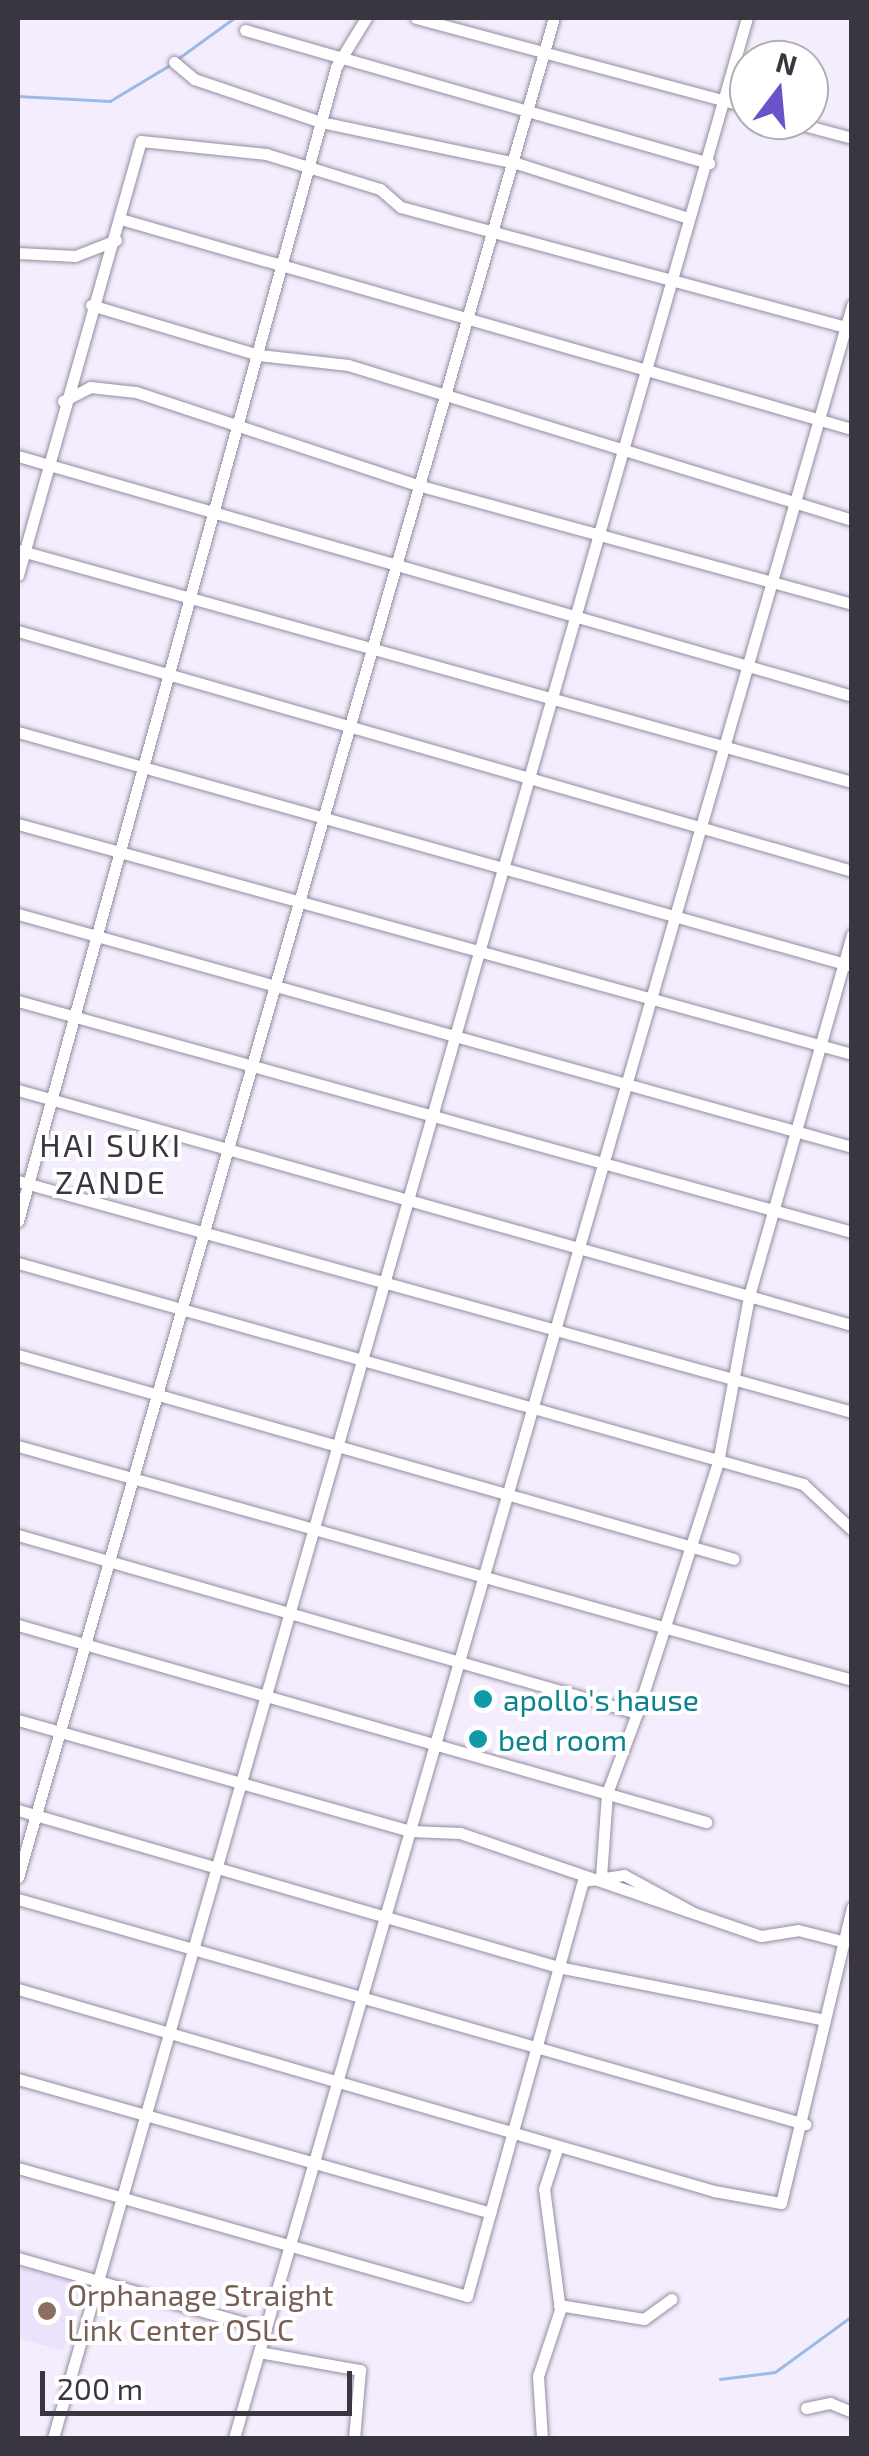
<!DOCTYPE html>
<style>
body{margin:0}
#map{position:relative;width:869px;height:2456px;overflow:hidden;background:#f4edfd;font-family:"Exo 2",sans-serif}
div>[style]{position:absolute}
.built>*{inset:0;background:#ede2fb}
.stream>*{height:2.5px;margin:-1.25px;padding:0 1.25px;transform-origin:1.25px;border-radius:1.25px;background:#99bce7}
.roads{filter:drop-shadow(0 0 2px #968ba2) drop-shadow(0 0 2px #968ba2)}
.street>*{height:11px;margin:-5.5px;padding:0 5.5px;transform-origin:5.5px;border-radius:5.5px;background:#fff}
.dots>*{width:28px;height:28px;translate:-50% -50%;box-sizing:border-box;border:5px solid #fff;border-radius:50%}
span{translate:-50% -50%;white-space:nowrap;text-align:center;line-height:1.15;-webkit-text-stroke:8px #fff;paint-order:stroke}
.culture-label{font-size:30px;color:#0d838f}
.left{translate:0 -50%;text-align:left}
.education-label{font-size:30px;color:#785e54}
.neighbourhood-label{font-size:32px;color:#3a3640;letter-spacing:2.5px}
.frame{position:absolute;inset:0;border:20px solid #3a3640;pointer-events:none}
.north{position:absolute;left:729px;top:40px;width:100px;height:100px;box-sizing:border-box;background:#fff;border:2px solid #b0afb3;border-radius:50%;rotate:16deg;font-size:28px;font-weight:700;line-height:40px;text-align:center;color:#3a3640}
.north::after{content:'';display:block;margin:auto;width:35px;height:45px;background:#6a52cb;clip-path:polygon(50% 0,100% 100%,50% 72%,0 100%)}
.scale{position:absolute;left:40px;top:2371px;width:312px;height:45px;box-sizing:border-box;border:5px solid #3a3640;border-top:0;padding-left:12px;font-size:30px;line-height:35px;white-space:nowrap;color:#3a3640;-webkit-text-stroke:8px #fff;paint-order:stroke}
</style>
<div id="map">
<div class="built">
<i style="clip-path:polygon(18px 2267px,84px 2285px,64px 2351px,18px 2338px)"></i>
</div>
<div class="stream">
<i style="left:176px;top:60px;width:72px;rotate:-35.9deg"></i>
<i style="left:18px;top:96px;width:92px;rotate:3.1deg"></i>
<i style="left:110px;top:101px;width:70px;rotate:-31deg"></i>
<i style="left:720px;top:2379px;width:55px;rotate:-7.3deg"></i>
<i style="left:775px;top:2372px;width:95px;rotate:-36deg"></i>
</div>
<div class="roads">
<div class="street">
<i style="left:416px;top:18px;width:345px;rotate:15deg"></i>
<i style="left:245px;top:30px;width:483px;rotate:16deg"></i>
<i style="left:174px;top:62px;width:26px;rotate:40deg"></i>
<i style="left:194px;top:79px;width:134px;rotate:18.7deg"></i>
<i style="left:321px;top:122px;width:199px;rotate:11.9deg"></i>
<i style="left:516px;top:163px;width:181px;rotate:17.7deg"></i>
<i style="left:785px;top:120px;width:69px;rotate:15deg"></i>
<i style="left:124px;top:220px;width:757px;rotate:16.02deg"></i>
<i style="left:18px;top:253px;width:57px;rotate:3deg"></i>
<i style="left:75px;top:256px;width:44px;rotate:-21.3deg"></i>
<i style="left:91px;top:305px;width:175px;rotate:16.6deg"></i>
<i style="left:259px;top:355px;width:90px;rotate:6.4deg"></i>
<i style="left:348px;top:365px;width:527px;rotate:17.09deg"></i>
<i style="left:63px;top:401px;width:30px;rotate:-27deg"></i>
<i style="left:90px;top:387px;width:46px;rotate:6.2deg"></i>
<i style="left:136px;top:392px;width:300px;rotate:18.3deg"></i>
<i style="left:421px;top:486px;width:447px;rotate:15.3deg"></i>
<i style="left:18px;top:456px;width:868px;rotate:16.05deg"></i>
<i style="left:18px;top:550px;width:866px;rotate:15.55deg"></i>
<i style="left:18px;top:575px;width:451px;rotate:-74.2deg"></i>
<i style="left:141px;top:141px;width:126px;rotate:5.9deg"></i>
<i style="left:266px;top:154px;width:119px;rotate:17.1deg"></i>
<i style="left:380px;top:189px;width:28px;rotate:41deg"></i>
<i style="left:401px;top:207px;width:465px;rotate:15.1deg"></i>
<i style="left:18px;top:631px;width:868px;rotate:16.05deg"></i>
<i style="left:18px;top:732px;width:866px;rotate:15.67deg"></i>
<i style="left:18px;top:824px;width:865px;rotate:15.42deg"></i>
<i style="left:18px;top:914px;width:866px;rotate:15.61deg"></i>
<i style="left:18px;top:1001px;width:865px;rotate:15.48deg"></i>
<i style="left:18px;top:1090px;width:866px;rotate:15.74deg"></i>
<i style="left:18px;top:1181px;width:865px;rotate:15.48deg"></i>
<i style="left:18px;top:1221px;width:1197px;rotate:-74.59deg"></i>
<i style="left:336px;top:67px;width:57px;rotate:-58.5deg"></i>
<i style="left:18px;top:1263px;width:816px;rotate:15.72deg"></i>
<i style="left:803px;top:1484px;width:67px;rotate:43.2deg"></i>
<i style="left:18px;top:1355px;width:744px;rotate:15.9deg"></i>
<i style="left:18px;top:1446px;width:866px;rotate:15.67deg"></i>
<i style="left:18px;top:1535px;width:644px;rotate:16.04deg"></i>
<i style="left:637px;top:1713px;width:264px;rotate:-72.1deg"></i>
<i style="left:718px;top:1462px;width:169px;rotate:-79.4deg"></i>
<i style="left:749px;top:1296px;width:376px;rotate:-74.1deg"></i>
<i style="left:18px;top:1625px;width:716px;rotate:15.98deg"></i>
<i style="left:18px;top:1720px;width:408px;rotate:15.8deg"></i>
<i style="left:411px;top:1831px;width:49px;rotate:2.3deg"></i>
<i style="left:460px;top:1833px;width:318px;rotate:18.9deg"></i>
<i style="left:761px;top:1936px;width:37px;rotate:-9deg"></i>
<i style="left:798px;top:1930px;width:40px;rotate:14.4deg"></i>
<i style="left:18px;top:1810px;width:562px;rotate:16.21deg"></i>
<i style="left:558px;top:1967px;width:272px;rotate:11.2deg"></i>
<i style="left:18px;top:1877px;width:1935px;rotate:-73.92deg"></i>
<i style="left:601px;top:1877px;width:84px;rotate:-85.9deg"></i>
<i style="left:607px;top:1793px;width:85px;rotate:-69.4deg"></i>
<i style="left:18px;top:1899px;width:819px;rotate:15.96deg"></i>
<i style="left:18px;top:1989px;width:725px;rotate:16.18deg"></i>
<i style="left:714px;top:2191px;width:68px;rotate:10.2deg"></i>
<i style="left:781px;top:2203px;width:304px;rotate:-76.5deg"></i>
<i style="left:18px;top:2079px;width:491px;rotate:15.8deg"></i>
<i style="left:18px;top:2168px;width:467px;rotate:15.9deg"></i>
<i style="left:467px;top:2296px;width:431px;rotate:-74.4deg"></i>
<i style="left:583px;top:1881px;width:41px;rotate:-8.3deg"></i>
<i style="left:624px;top:1875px;width:77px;rotate:28.6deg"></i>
<i style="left:18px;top:2258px;width:258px;rotate:16deg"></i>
<i style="left:559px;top:2305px;width:86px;rotate:9.4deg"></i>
<i style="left:644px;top:2319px;width:34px;rotate:-36deg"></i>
<i style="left:259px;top:2352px;width:103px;rotate:10.1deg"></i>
<i style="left:360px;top:2370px;width:68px;rotate:95deg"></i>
<i style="left:806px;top:2408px;width:25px;rotate:-12deg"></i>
<i style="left:830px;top:2403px;width:24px;rotate:22deg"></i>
<i style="left:53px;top:2438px;width:2518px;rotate:-74deg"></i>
<i style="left:234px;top:2438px;width:2221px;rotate:-73.84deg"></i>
<i style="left:542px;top:2438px;width:62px;rotate:-93.7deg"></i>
<i style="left:538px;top:2376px;width:70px;rotate:-71.6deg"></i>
<i style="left:560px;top:2310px;width:122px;rotate:-97.5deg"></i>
<i style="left:544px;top:2189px;width:45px;rotate:-72deg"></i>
</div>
</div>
<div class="dots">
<i style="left:483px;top:1699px;background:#0f9aa8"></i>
<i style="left:478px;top:1739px;background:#0f9aa8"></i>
<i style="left:47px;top:2311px;background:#8d6e63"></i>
</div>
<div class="culture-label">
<span class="left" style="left:503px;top:1699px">apollo's hause</span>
<span class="left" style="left:498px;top:1739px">bed room</span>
</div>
<div class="education-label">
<span class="left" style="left:67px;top:2311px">Orphanage Straight<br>Link Center OSLC</span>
</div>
<div class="neighbourhood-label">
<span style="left:111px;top:1163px">HAI SUKI<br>ZANDE</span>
</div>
<div class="frame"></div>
<div class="north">N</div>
<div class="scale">200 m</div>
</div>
